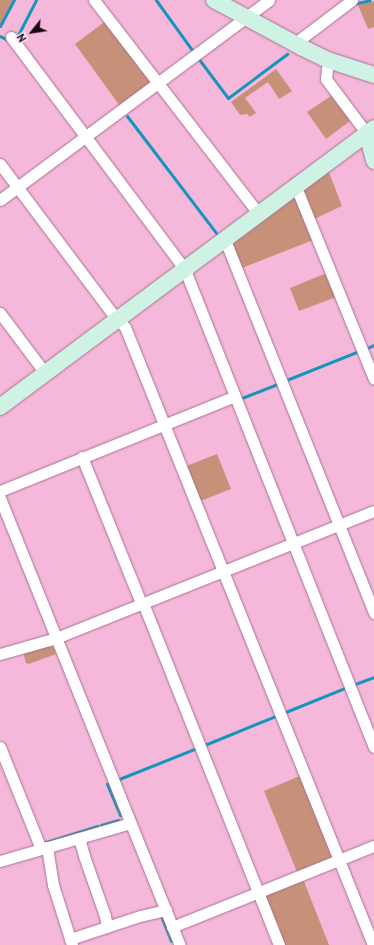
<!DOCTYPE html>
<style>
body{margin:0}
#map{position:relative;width:374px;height:945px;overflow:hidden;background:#f5b8da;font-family:"PT Sans",sans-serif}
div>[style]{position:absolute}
.green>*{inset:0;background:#c79179}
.stream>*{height:3px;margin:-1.5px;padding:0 1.5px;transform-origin:1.5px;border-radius:1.5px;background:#1595ba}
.roads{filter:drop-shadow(0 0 1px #aa7292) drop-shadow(0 0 1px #aa7292)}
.street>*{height:11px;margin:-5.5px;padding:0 5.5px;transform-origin:5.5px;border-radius:5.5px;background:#fff}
.secondary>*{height:16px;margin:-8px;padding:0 8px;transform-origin:8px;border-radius:8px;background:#cef2e4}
span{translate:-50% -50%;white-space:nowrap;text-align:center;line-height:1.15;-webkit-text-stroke:3px #fbe8f2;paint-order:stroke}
.north{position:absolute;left:12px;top:12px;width:40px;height:40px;-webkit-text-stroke:3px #fbe8f2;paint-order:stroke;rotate:240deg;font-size:11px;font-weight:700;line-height:16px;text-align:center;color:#170510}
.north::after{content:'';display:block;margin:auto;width:14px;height:18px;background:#170510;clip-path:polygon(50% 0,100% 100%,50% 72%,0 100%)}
</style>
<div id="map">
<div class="green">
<i style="clip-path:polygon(0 0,13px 0,0 25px)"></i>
<i style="clip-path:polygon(374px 1px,374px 27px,368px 29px,358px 5px)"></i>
<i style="clip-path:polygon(107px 20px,151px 83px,120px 106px,75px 44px)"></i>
<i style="clip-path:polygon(276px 69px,292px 91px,279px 99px,268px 82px,245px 98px,256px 113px,250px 117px,247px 114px,240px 115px,231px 102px)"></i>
<i style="clip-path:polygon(331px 96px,350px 121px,326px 139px,307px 112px)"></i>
<i style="clip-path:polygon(328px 170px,342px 206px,312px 220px,301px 190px)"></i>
<i style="clip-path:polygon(295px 197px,316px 239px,239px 269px,230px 246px)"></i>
<i style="clip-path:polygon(329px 272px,339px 296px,299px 311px,290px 288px)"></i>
<i style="clip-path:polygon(217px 454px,231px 489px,198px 502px,184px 467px)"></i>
<i style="clip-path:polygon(48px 645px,53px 647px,56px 654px,29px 664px,26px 663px,23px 652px)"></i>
<i style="clip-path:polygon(302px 775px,334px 858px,297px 872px,264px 791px)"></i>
<i style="clip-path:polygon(303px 879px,329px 945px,282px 945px,264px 895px)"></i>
</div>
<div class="stream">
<i style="left:156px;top:0;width:62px;rotate:54.2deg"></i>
<i style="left:353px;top:4px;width:17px;rotate:-13deg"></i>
<i style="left:0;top:26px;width:30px;rotate:-62deg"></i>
<i style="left:0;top:36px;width:9px;rotate:27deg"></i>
<i style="left:17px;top:37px;width:42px;rotate:-62.8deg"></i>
<i style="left:198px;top:58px;width:50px;rotate:53.1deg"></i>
<i style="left:228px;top:98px;width:74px;rotate:-36.7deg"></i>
<i style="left:127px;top:116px;width:147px;rotate:52.7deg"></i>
<i style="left:365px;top:349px;width:10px;rotate:-24deg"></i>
<i style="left:284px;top:381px;width:81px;rotate:-21.8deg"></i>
<i style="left:239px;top:399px;width:44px;rotate:-21.3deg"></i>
<i style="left:355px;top:684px;width:20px;rotate:-20deg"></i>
<i style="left:283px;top:713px;width:69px;rotate:-22.1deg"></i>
<i style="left:202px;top:746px;width:82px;rotate:-22.2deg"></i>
<i style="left:119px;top:779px;width:84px;rotate:-21.7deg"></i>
<i style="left:109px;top:783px;width:2px;rotate:153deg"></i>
<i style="left:107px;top:784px;width:34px;rotate:67deg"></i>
<i style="left:101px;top:825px;width:18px;rotate:-16deg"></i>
<i style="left:43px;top:843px;width:57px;rotate:-17.5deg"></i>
<i style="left:161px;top:916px;width:27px;rotate:68deg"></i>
</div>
<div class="roads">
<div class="street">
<i style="left:94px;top:0;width:270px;rotate:52.4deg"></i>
<i style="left:11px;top:37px;width:291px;rotate:53.2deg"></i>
<i style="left:185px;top:270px;width:513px;rotate:68.39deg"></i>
<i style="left:294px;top:44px;width:73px;rotate:-37.2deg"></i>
<i style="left:328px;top:60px;width:19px;rotate:96deg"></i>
<i style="left:326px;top:79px;width:69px;rotate:53.3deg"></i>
<i style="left:0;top:164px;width:186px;rotate:53.1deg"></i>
<i style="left:112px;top:313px;width:19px;rotate:47deg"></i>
<i style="left:125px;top:327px;width:666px;rotate:68.13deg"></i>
<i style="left:296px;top:187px;width:207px;rotate:67.9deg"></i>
<i style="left:0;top:200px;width:335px;rotate:-36.6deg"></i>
<i style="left:225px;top:240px;width:402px;rotate:68.2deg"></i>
<i style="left:0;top:313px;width:75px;rotate:53.1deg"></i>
<i style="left:82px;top:457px;width:157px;rotate:68deg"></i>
<i style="left:0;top:491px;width:253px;rotate:-22deg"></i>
<i style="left:0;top:498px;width:482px;rotate:68.1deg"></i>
<i style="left:143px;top:603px;width:368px;rotate:68.3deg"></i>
<i style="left:0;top:654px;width:58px;rotate:-15.9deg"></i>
<i style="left:56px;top:638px;width:342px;rotate:-21.8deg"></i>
<i style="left:0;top:747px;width:110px;rotate:68.1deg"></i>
<i style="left:79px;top:838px;width:19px;rotate:74deg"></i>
<i style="left:84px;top:856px;width:64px;rotate:70.7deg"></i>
<i style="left:105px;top:916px;width:11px;rotate:80deg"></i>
<i style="left:47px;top:847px;width:38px;rotate:81deg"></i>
<i style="left:53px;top:885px;width:63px;rotate:72.4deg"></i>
<i style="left:0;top:861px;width:136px;rotate:-16.2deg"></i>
<i style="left:172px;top:927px;width:218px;rotate:-21.9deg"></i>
<i style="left:70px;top:939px;width:74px;rotate:-18.2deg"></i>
<i style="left:140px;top:916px;width:27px;rotate:-13deg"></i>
</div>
<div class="secondary">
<i style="left:214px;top:0;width:99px;rotate:28.4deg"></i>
<i style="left:301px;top:47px;width:30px;rotate:26deg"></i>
<i style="left:328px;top:60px;width:48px;rotate:18.1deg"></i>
<i style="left:367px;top:134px;width:28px;rotate:75deg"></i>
<i style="left:0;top:407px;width:467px;rotate:-36.7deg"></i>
</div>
</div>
<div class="north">N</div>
</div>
